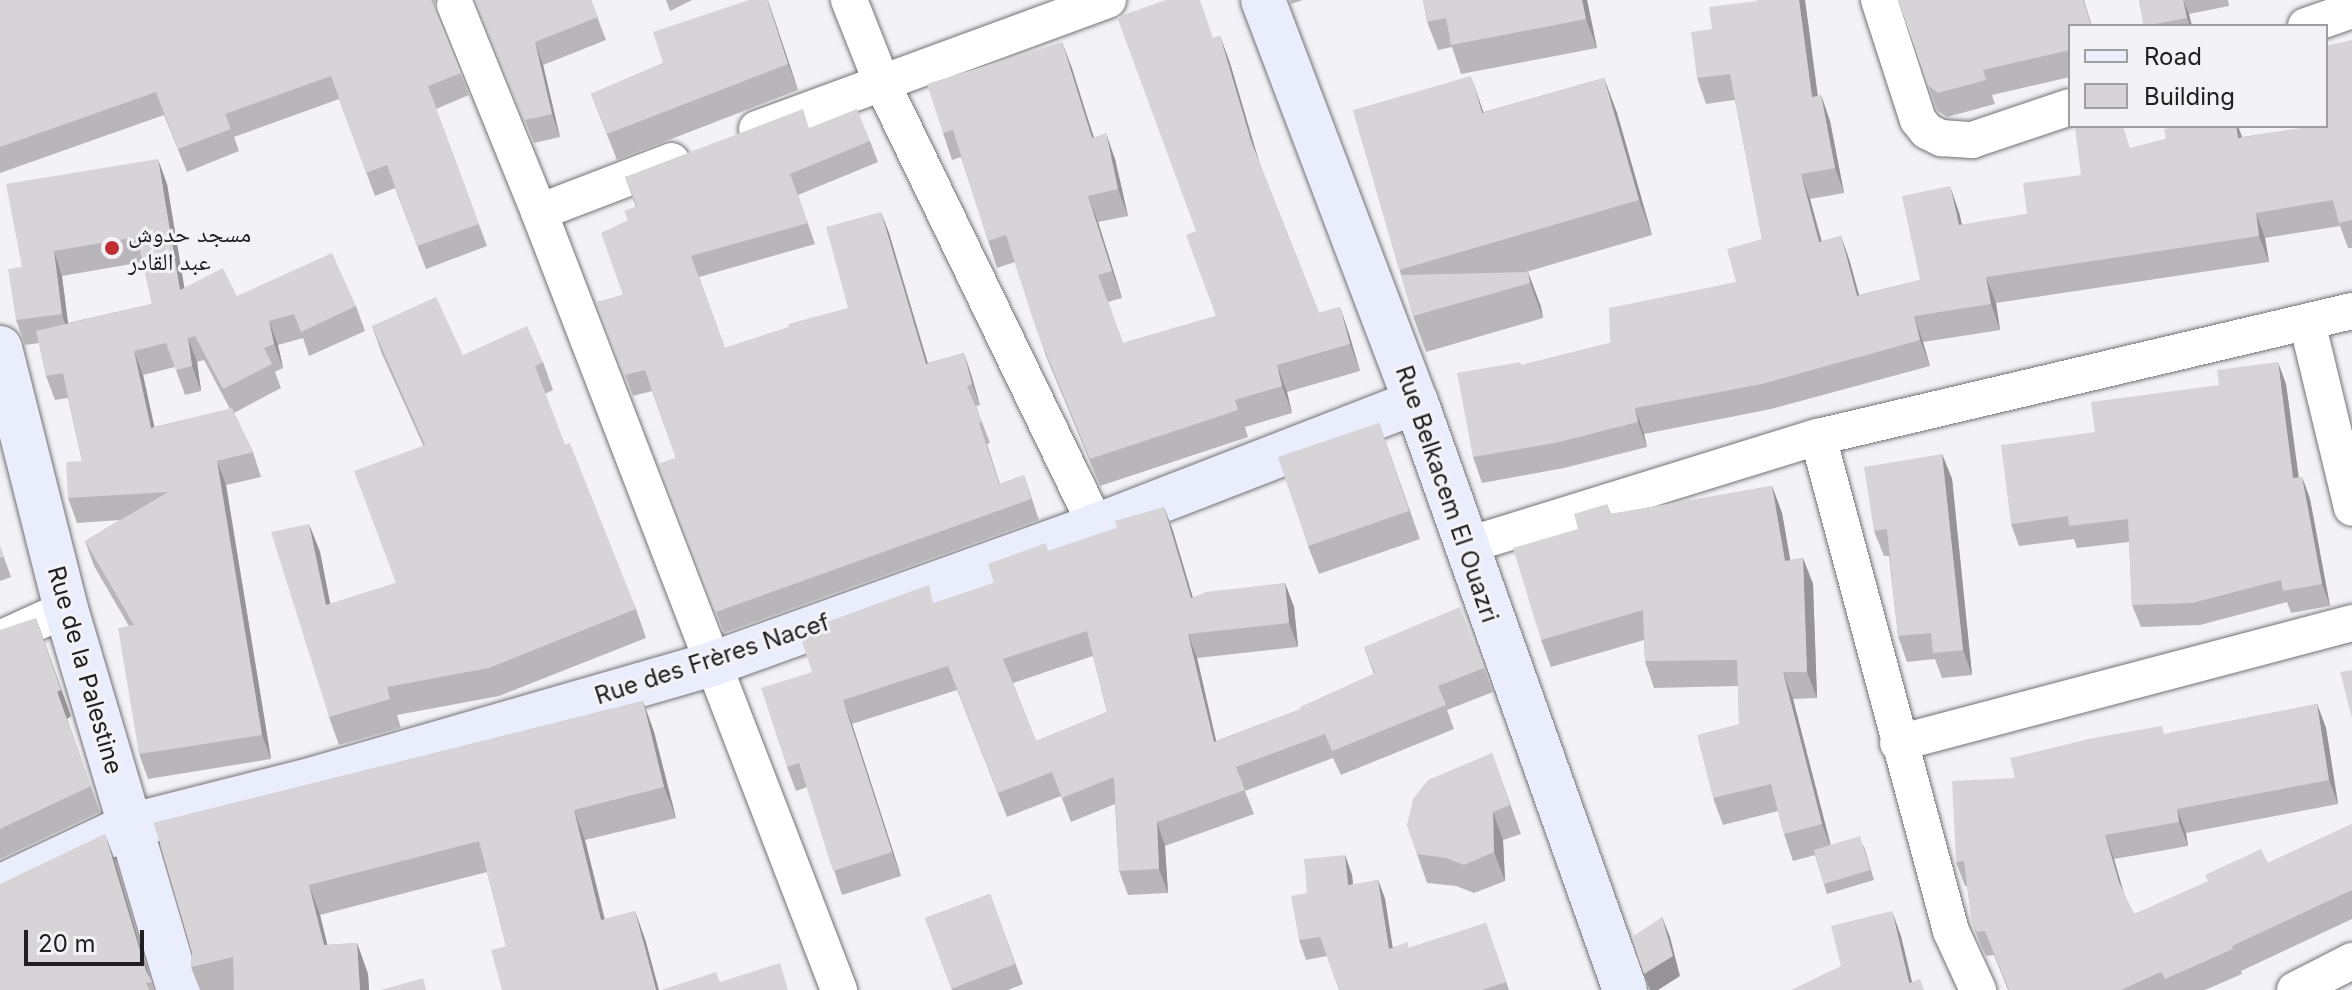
<!DOCTYPE html>
<meta charset="utf-8">
<style>
body{margin:0}
#map{position:relative;width:2352px;height:990px;overflow:hidden;background:#f3f3f7;font-family:Inter,"Noto Naskh Arabic",sans-serif}
div>[style]{position:absolute}
.roads{filter:drop-shadow(0 0 2px #737376) drop-shadow(0 0 2px #737376)}
.street>*{height:36px;margin:-18px;padding:0 18px;transform-origin:18px;border-radius:18px;background:#fff}
.secondary>*{height:44px;margin:-22px;padding:0 22px;transform-origin:22px;border-radius:22px;background:#eaedfb}
.wall>*{inset:0;background:#b8b6b9}
.shaded-wall>*{inset:0;background:#969496}
.building>*{inset:0;background:#d6d4d7}
.dots>*{width:22px;height:22px;translate:-50% -50%;box-sizing:border-box;border:4px solid #f3f3f7;border-radius:50%}
span{translate:-50% -50%;white-space:nowrap;text-align:center;line-height:1.15;-webkit-text-stroke:6px #f3f3f7;paint-order:stroke}
.poi-label{font-size:24px;color:#202021}
.left{translate:0 -50%;text-align:left}
.street-label{font-size:24px;color:#202021}
.legend{position:absolute;left:2068px;top:24px;width:260px;height:104px;box-sizing:border-box;background:#f3f3f7;border:2px solid #9f9fa1;margin:0;padding:10px 14px;list-style:none;font-size:24px;color:#202021}
.legend li{display:flex;align-items:center;gap:16px;height:40px}
.legend b{width:40px;border:2px solid #9f9fa1}
.scale{position:absolute;left:24px;top:930px;width:120px;height:36px;box-sizing:border-box;border:4px solid #202021;border-top:0;padding-left:10px;font-size:24px;line-height:28px;white-space:nowrap;color:#202021;-webkit-text-stroke:6px #f3f3f7;paint-order:stroke}
</style>
<div id="map">
<div class="roads">
<div class="street">
<i style="left:849px;top:0;width:87px;rotate:68.4deg"></i>
<i style="left:881px;top:81px;width:494px;rotate:64.2deg"></i>
<i style="left:1879px;top:0;width:126px;rotate:72deg"></i>
<i style="left:1918px;top:120px;width:14px;rotate:51deg"></i>
<i style="left:1927px;top:131px;width:16px;rotate:27deg"></i>
<i style="left:1941px;top:138px;width:31px;rotate:4deg"></i>
<i style="left:1972px;top:140px;width:103px;rotate:-18.6deg"></i>
<i style="left:455px;top:5px;width:223px;rotate:67.9deg"></i>
<i style="left:539px;top:212px;width:834px;rotate:68.91deg"></i>
<i style="left:2306px;top:26px;width:49px;rotate:-19.2deg"></i>
<i style="left:757px;top:129px;width:374px;rotate:-20.2deg"></i>
<i style="left:539px;top:212px;width:142px;rotate:-21deg"></i>
<i style="left:2307px;top:322px;width:191px;rotate:76.4deg"></i>
<i style="left:1818px;top:437px;width:549px;rotate:-13.28deg"></i>
<i style="left:1465px;top:546px;width:369px;rotate:-17.2deg"></i>
<i style="left:1818px;top:437px;width:512px;rotate:74.93deg"></i>
<i style="left:1951px;top:931px;width:65px;rotate:65.4deg"></i>
<i style="left:0;top:639px;width:72px;rotate:-24.4deg"></i>
<i style="left:1898px;top:743px;width:470px;rotate:-14.8deg"></i>
<i style="left:2295px;top:990px;width:64px;rotate:-27deg"></i>
</div>
<div class="secondary">
<i style="left:1263px;top:0;width:430px;rotate:69.2deg"></i>
<i style="left:1416px;top:402px;width:624px;rotate:70.43deg"></i>
<i style="left:0;top:348px;width:269px;rotate:75.8deg"></i>
<i style="left:66px;top:609px;width:397px;rotate:73.5deg"></i>
<i style="left:0;top:887px;width:143px;rotate:-25.3deg"></i>
<i style="left:129px;top:826px;width:179px;rotate:-14.2deg"></i>
<i style="left:303px;top:782px;width:426px;rotate:-16.1deg"></i>
<i style="left:712px;top:664px;width:408px;rotate:-19.8deg"></i>
<i style="left:1096px;top:526px;width:343px;rotate:-21.2deg"></i>
</div>
</div>
<div class="wall">
<i style="clip-path:polygon(0 0,435px 0,435px 10px,469px 95px,436px 109px,487px 246px,426px 269px,395px 188px,375px 196px,339px 99px,234px 137px,239px 151px,187px 172px,164px 115px,0 173px)"></i>
<i style="clip-path:polygon(476px 0,591px 0,606px 40px,543px 65px,560px 137px,534px 143px)"></i>
<i style="clip-path:polygon(666px 0,692px 0,670px 11px)"></i>
<i style="clip-path:polygon(768px 0,798px 90px,617px 160px,591px 94px,663px 63px)"></i>
<i style="clip-path:polygon(1289px 0,1303px 0,1291px 4px)"></i>
<i style="clip-path:polygon(1423px 0,1587px 0,1597px 48px,1461px 74px,1452px 47px,1438px 50px,1427px 22px)"></i>
<i style="clip-path:polygon(1757px 0,1805px 0,1818px 96px,1821px 95px,1830px 121px,1844px 193px,1810px 199px,1822px 241px,1841px 236px,1850px 262px,1859px 295px,1920px 280px,1959px 212px,1962px 225px,2027px 214px,2081px 175px,2131px 148px,2166px 139px,2181px 126px,2238px 126px,2242px 137px,2303px 128px,2352px 40px,2352px 248px,2348px 248px,2340px 226px,2265px 238px,2269px 262px,1996px 303px,2000px 330px,1923px 342px,1930px 366px,1771px 409px,1644px 434px,1647px 447px,1564px 468px,1482px 483px,1473px 457px,1522px 365px,1610px 343px,1736px 282px,1762px 239px,1735px 100px,1706px 104px,1697px 78px,1712px 29px,1758px 1px)"></i>
<i style="clip-path:polygon(1898px 0,2084px 0,2092px 26px,2070px 26px,2070px 77px,1992px 95px,1995px 104px,1947px 117px,1937px 110px)"></i>
<i style="clip-path:polygon(2139px 0,2228px 0,2229px 6px,2189px 14px,2192px 26px,2144px 26px)"></i>
<i style="clip-path:polygon(1220px 36px,1230px 63px,1258px 159px,1319px 313px,1340px 307px,1349px 334px,1360px 371px,1287px 392px,1292px 413px,1245px 427px,1248px 437px,1100px 486px,1046px 356px,1015px 262px,997px 268px,961px 157px,952px 160px,943px 133px,1062px 42px,1094px 137px,1115px 159px,1128px 216px,1098px 222px,1122px 298px,1108px 302px,1123px 343px,1216px 316px,1196px 231px,1213px 38px)"></i>
<i style="clip-path:polygon(1604px 78px,1617px 113px,1652px 235px,1526px 272px,1528px 272px,1541px 307px,1543px 318px,1426px 352px,1413px 316px,1353px 110px,1484px 112px)"></i>
<i style="clip-path:polygon(810px 128px,870px 141px,878px 162px,798px 195px,815px 244px,699px 277px,725px 348px,848px 308px,881px 212px,889px 233px,928px 363px,964px 353px,980px 405px,976px 406px,990px 443px,987px 444px,1000px 484px,1024px 475px,1039px 520px,724px 633px,659px 464px,676px 458px,652px 391px,633px 396px,597px 302px,623px 295px,628px 221px,636px 207px,625px 177px)"></i>
<i style="clip-path:polygon(evenodd,167px 184px,184px 288px,237px 296px,356px 306px,365px 331px,309px 356px,303px 338px,278px 345px,283px 368px,275px 372px,281px 388px,234px 413px,253px 452px,261px 477px,226px 485px,271px 759px,148px 779px,139px 754px,129px 626px,94px 566px,85px 541px,120px 520px,77px 523px,68px 498px,82px 461px,68px 398px,55px 400px,46px 376px,39px 343px,25px 345px,16px 320px,22px 267px,167px 184px,143px 262px,152px 304px,68px 323px,62px 276px,143px 262px,167px 184px,204px 360px,230px 409px,154px 427px,143px 375px,175px 367px,185px 395px,201px 391px,197px 362px,204px 360px)"></i>
<i style="clip-path:polygon(372px 326px,463px 355px,543px 362px,553px 390px,545px 394px,565px 445px,636px 609px,646px 638px,499px 696px,397px 715px,401px 728px,339px 745px,329px 717px,309px 524px,320px 552px,330px 604px,396px 583px,423px 445px,382px 354px)"></i>
<i style="clip-path:polygon(2286px 384px,2298px 477px,2302px 477px,2310px 499px,2330px 606px,2291px 613px,2287px 602px,2200px 625px,2141px 627px,2132px 605px,2129px 542px,2077px 548px,2074px 539px,2019px 546px,2011px 524px,2095px 432px)"></i>
<i style="clip-path:polygon(1379px 423px,1420px 539px,1319px 574px,1308px 546px)"></i>
<i style="clip-path:polygon(1942px 454px,1952px 479px,1972px 675px,1942px 678px,1935px 659px,1907px 662px,1898px 636px,1889px 556px,1884px 556px,1874px 531px)"></i>
<i style="clip-path:polygon(1772px 486px,1782px 513px,1790px 560px,1803px 558px,1813px 584px,1817px 698px,1793px 699px,1830px 845px,1864px 846px,1874px 880px,1827px 894px,1815px 855px,1793px 861px,1784px 834px,1778px 811px,1723px 825px,1713px 798px,1739px 724px,1738px 686px,1654px 688px,1645px 661px,1644px 640px,1551px 667px,1541px 640px,1578px 529px,1607px 504px,1611px 514px)"></i>
<i style="clip-path:polygon(evenodd,1164px 507px,1173px 531px,1193px 598px,1285px 583px,1294px 607px,1298px 647px,1197px 658px,1216px 741px,1301px 709px,1374px 674px,1364px 647px,1484px 668px,1493px 692px,1447px 710px,1454px 729px,1341px 775px,1333px 758px,1245px 791px,1254px 814px,1165px 846px,1168px 893px,1128px 895px,1119px 871px,1115px 804px,1071px 822px,1061px 796px,1007px 817px,957px 690px,852px 724px,901px 876px,842px 895px,807px 787px,796px 791px,787px 767px,812px 672px,935px 603px,994px 583px,1049px 551px,1117px 528px,1164px 507px,1093px 656px,1107px 712px,1036px 741px,1013px 683px,1093px 656px)"></i>
<i style="clip-path:polygon(0 546px,11px 577px,0 581px)"></i>
<i style="clip-path:polygon(0 630px,71px 716px,67px 719px,100px 812px,0 859px)"></i>
<i style="clip-path:polygon(643px 701px,654px 732px,676px 818px,585px 840px,605px 919px,635px 911px,646px 942px,506px 946px,487px 872px,320px 915px,327px 945px,357px 943px,368px 974px,369px 990px,200px 990px,191px 967px,192px 952px,154px 823px)"></i>
<i style="clip-path:polygon(2317px 704px,2326px 728px,2338px 804px,2186px 833px,2188px 846px,2114px 859px,2123px 892px,2134px 914px,2268px 863px,2352px 824px,2352px 919px,2241px 971px,2242px 974px,2205px 990px,2008px 990px,1994px 955px,1986px 956px,1981px 946px,1972px 922px,1967px 886px,1965px 886px,1956px 862px,2015px 778px,2165px 734px)"></i>
<i style="clip-path:polygon(1492px 753px,1521px 834px,1503px 840px,1505px 881px,1474px 893px,1456px 886px,1427px 883px,1407px 825px)"></i>
<i style="clip-path:polygon(1345px 855px,1352px 875px,1353px 885px,1378px 880px,1385px 899px,1392px 947px,1409px 948px,1486px 923px,1509px 990px,1339px 990px,1327px 956px,1306px 960px,1299px 940px,1307px 893px)"></i>
<i style="clip-path:polygon(115px 860px,149px 976px,155px 990px,0 990px)"></i>
<i style="clip-path:polygon(990px 894px,1023px 984px,1008px 990px,952px 990px,925px 918px)"></i>
</div>
<div class="shaded-wall">
<i style="clip-path:polygon(768px 0,798px 90px,788px 64px)"></i>
<i style="clip-path:polygon(1582px 0,1587px 0,1597px 48px,1586px 19px)"></i>
<i style="clip-path:polygon(1799px 0,1805px 0,1821px 122px,1812px 97px)"></i>
<i style="clip-path:polygon(2183px 0,2189px 14px,2192px 26px,2190px 26px,2187px 18px)"></i>
<i style="clip-path:polygon(1220px 36px,1230px 63px,1261px 168px,1251px 141px)"></i>
<i style="clip-path:polygon(535px 42px,543px 65px,560px 137px,552px 114px)"></i>
<i style="clip-path:polygon(1062px 42px,1072px 68px,1102px 164px,1092px 138px)"></i>
<i style="clip-path:polygon(1471px 76px,1483px 111px,1494px 148px,1482px 113px)"></i>
<i style="clip-path:polygon(1604px 78px,1617px 113px,1652px 235px,1639px 200px)"></i>
<i style="clip-path:polygon(1821px 95px,1830px 121px,1844px 193px,1835px 168px)"></i>
<i style="clip-path:polygon(2236px 126px,2238px 126px,2244px 143px,2238px 138px)"></i>
<i style="clip-path:polygon(1106px 133px,1115px 159px,1128px 216px,1118px 189px)"></i>
<i style="clip-path:polygon(158px 159px,167px 184px,189px 315px,180px 290px)"></i>
<i style="clip-path:polygon(1801px 174px,1810px 199px,1828px 267px,1819px 242px)"></i>
<i style="clip-path:polygon(1950px 186px,1959px 212px,1968px 251px,1959px 225px)"></i>
<i style="clip-path:polygon(1088px 196px,1098px 222px,1122px 298px,1112px 271px)"></i>
<i style="clip-path:polygon(881px 212px,889px 233px,934px 385px,926px 364px)"></i>
<i style="clip-path:polygon(2256px 213px,2265px 238px,2269px 262px,2259px 236px)"></i>
<i style="clip-path:polygon(1841px 236px,1850px 262px,1866px 321px,1857px 296px)"></i>
<i style="clip-path:polygon(54px 251px,62px 276px,70px 339px,62px 314px)"></i>
<i style="clip-path:polygon(1528px 272px,1541px 307px,1543px 318px,1530px 283px)"></i>
<i style="clip-path:polygon(1986px 277px,1996px 303px,2000px 330px,1991px 304px)"></i>
<i style="clip-path:polygon(1340px 307px,1349px 334px,1360px 371px,1350px 344px)"></i>
<i style="clip-path:polygon(1914px 316px,1923px 342px,1930px 366px,1920px 340px)"></i>
<i style="clip-path:polygon(269px 321px,278px 345px,283px 368px,274px 344px)"></i>
<i style="clip-path:polygon(188px 338px,197px 362px,201px 391px,192px 366px)"></i>
<i style="clip-path:polygon(134px 351px,143px 375px,160px 452px,151px 428px)"></i>
<i style="clip-path:polygon(964px 353px,971px 374px,980px 405px,972px 384px)"></i>
<i style="clip-path:polygon(2278px 362px,2286px 384px,2302px 501px,2293px 478px)"></i>
<i style="clip-path:polygon(1277px 365px,1287px 392px,1292px 413px,1282px 386px)"></i>
<i style="clip-path:polygon(1635px 408px,1644px 434px,1647px 447px,1638px 422px)"></i>
<i style="clip-path:polygon(1942px 454px,1952px 479px,1972px 675px,1963px 650px)"></i>
<i style="clip-path:polygon(217px 461px,226px 485px,271px 759px,262px 735px)"></i>
<i style="clip-path:polygon(2302px 477px,2310px 499px,2330px 606px,2322px 584px)"></i>
<i style="clip-path:polygon(1772px 486px,1782px 513px,1795px 587px,1785px 561px)"></i>
<i style="clip-path:polygon(1164px 507px,1173px 531px,1200px 622px,1191px 598px)"></i>
<i style="clip-path:polygon(309px 524px,320px 552px,336px 633px,326px 605px)"></i>
<i style="clip-path:polygon(1803px 558px,1813px 584px,1817px 698px,1807px 672px)"></i>
<i style="clip-path:polygon(1285px 583px,1294px 607px,1298px 647px,1289px 623px)"></i>
<i style="clip-path:polygon(36px 618px,71px 716px,67px 719px,100px 812px,57px 692px)"></i>
<i style="clip-path:polygon(1188px 634px,1197px 658px,1222px 766px,1214px 742px)"></i>
<i style="clip-path:polygon(1783px 672px,1793px 699px,1832px 850px,1822px 824px)"></i>
<i style="clip-path:polygon(843px 700px,852px 724px,901px 876px,892px 852px)"></i>
<i style="clip-path:polygon(643px 701px,654px 732px,676px 818px,664px 787px)"></i>
<i style="clip-path:polygon(2317px 704px,2326px 728px,2338px 804px,2329px 780px)"></i>
<i style="clip-path:polygon(2177px 809px,2186px 833px,2188px 846px,2179px 822px)"></i>
<i style="clip-path:polygon(574px 810px,585px 840px,612px 951px,601px 920px)"></i>
<i style="clip-path:polygon(1493px 812px,1503px 840px,1505px 881px,1494px 852px)"></i>
<i style="clip-path:polygon(1157px 822px,1165px 846px,1168px 893px,1159px 869px)"></i>
<i style="clip-path:polygon(105px 834px,115px 860px,151px 982px,146px 971px)"></i>
<i style="clip-path:polygon(2105px 835px,2114px 859px,2128px 907px,2119px 882px)"></i>
<i style="clip-path:polygon(1345px 855px,1352px 875px,1355px 905px,1348px 885px)"></i>
<i style="clip-path:polygon(1378px 880px,1385px 899px,1396px 968px,1389px 949px)"></i>
<i style="clip-path:polygon(309px 885px,320px 915px,335px 975px,324px 945px)"></i>
<i style="clip-path:polygon(635px 911px,646px 942px,659px 990px,656px 990px)"></i>
<i style="clip-path:polygon(1892px 911px,1901px 936px,1914px 990px,1909px 983px)"></i>
<i style="clip-path:polygon(1662px 917px,1670px 937px,1680px 976px,1658px 990px,1650px 990px,1644px 974px)"></i>
<i style="clip-path:polygon(357px 943px,368px 974px,369px 990px,360px 990px)"></i>
</div>
<div class="building">
<i style="clip-path:polygon(0 0,431px 0,461px 73px,428px 86px,479px 224px,417px 246px,387px 165px,366px 173px,331px 76px,225px 114px,231px 129px,178px 149px,156px 92px,0 147px)"></i>
<i style="clip-path:polygon(476px 0,591px 0,598px 17px,535px 42px,552px 114px,525px 120px)"></i>
<i style="clip-path:polygon(749px 0,767px 0,788px 64px,607px 134px,591px 94px,663px 63px,653px 32px)"></i>
<i style="clip-path:polygon(1166px 0,1200px 0,1213px 38px,1220px 36px,1251px 141px,1319px 313px,1340px 307px,1350px 344px,1277px 365px,1282px 386px,1235px 400px,1238px 410px,1090px 459px,1036px 329px,1006px 235px,988px 241px,953px 130px,943px 133px,927px 84px,1062px 42px,1092px 138px,1106px 133px,1118px 189px,1088px 196px,1112px 271px,1098px 275px,1123px 343px,1216px 316px,1186px 235px,1196px 231px,1117px 17px)"></i>
<i style="clip-path:polygon(1423px 0,1582px 0,1586px 19px,1451px 45px,1446px 18px,1427px 22px)"></i>
<i style="clip-path:polygon(1757px 0,1799px 0,1812px 97px,1821px 95px,1835px 168px,1801px 174px,1819px 242px,1841px 236px,1857px 296px,1920px 280px,1902px 196px,1950px 186px,1959px 225px,2027px 214px,2023px 183px,2081px 175px,2075px 128px,2089px 126px,2123px 126px,2130px 148px,2166px 139px,2164px 129px,2181px 126px,2236px 126px,2238px 138px,2303px 128px,2303px 126px,2326px 126px,2326px 46px,2352px 40px,2352px 220px,2339px 223px,2333px 200px,2256px 213px,2259px 236px,1986px 277px,1991px 304px,1914px 316px,1920px 340px,1762px 384px,1635px 408px,1638px 422px,1555px 443px,1473px 457px,1457px 373px,1521px 362px,1521px 365px,1610px 343px,1609px 308px,1736px 282px,1727px 249px,1762px 239px,1730px 74px,1697px 78px,1691px 32px,1712px 29px,1709px 7px,1758px 1px)"></i>
<i style="clip-path:polygon(1898px 0,2083px 0,2091px 26px,2070px 26px,2070px 50px,1983px 70px,1986px 80px,1938px 93px,1928px 85px)"></i>
<i style="clip-path:polygon(2139px 0,2183px 0,2187px 18px,2144px 26px)"></i>
<i style="clip-path:polygon(1471px 76px,1482px 113px,1604px 78px,1639px 200px,1399px 270px,1353px 110px)"></i>
<i style="clip-path:polygon(803px 109px,809px 128px,857px 109px,870px 141px,790px 174px,808px 223px,691px 256px,725px 348px,789px 327px,788px 324px,848px 308px,826px 227px,881px 212px,926px 364px,964px 353px,972px 384px,967px 386px,982px 422px,979px 423px,999px 484px,1024px 475px,1031px 499px,716px 612px,659px 464px,676px 458px,645px 370px,625px 375px,597px 302px,623px 295px,601px 233px,628px 220px,624px 211px,637px 206px,625px 177px)"></i>
<i style="clip-path:polygon(158px 159px,180px 290px,223px 268px,237px 296px,332px 253px,356px 306px,301px 332px,294px 314px,269px 321px,274px 344px,264px 348px,272px 364px,223px 389px,195px 336px,188px 338px,192px 366px,176px 370px,166px 343px,134px 351px,151px 428px,232px 408px,253px 452px,217px 461px,262px 735px,139px 754px,118px 628px,134px 625px,85px 541px,168px 492px,68px 498px,66px 462px,82px 461px,63px 373px,46px 376px,36px 331px,152px 304px,137px 237px,54px 251px,62px 314px,16px 320px,8px 269px,22px 267px,6px 184px)"></i>
<i style="clip-path:polygon(1528px 272px,1530px 283px,1413px 316px,1401px 275px)"></i>
<i style="clip-path:polygon(436px 297px,463px 355px,527px 326px,543px 362px,535px 366px,565px 445px,570px 443px,636px 609px,489px 668px,387px 687px,390px 699px,329px 717px,271px 532px,309px 524px,326px 605px,396px 583px,354px 471px,425px 445px,372px 326px)"></i>
<i style="clip-path:polygon(2278px 362px,2293px 478px,2302px 477px,2322px 584px,2283px 591px,2281px 580px,2192px 603px,2132px 605px,2128px 519px,2069px 526px,2068px 516px,2011px 524px,2001px 445px,2095px 432px,2091px 402px,2219px 385px,2217px 370px)"></i>
<i style="clip-path:polygon(1379px 423px,1409px 511px,1308px 546px,1278px 457px)"></i>
<i style="clip-path:polygon(1942px 454px,1963px 650px,1933px 653px,1931px 633px,1898px 636px,1887px 529px,1874px 531px,1864px 467px)"></i>
<i style="clip-path:polygon(1772px 486px,1785px 561px,1803px 558px,1807px 672px,1783px 672px,1822px 824px,1784px 834px,1771px 784px,1713px 798px,1697px 735px,1739px 724px,1737px 660px,1645px 661px,1643px 610px,1541px 640px,1513px 548px,1578px 529px,1574px 514px,1607px 504px,1610px 514px)"></i>
<i style="clip-path:polygon(evenodd,1164px 507px,1191px 598px,1206px 592px,1285px 583px,1289px 623px,1188px 634px,1214px 742px,1301px 709px,1300px 707px,1375px 673px,1364px 647px,1460px 607px,1484px 668px,1438px 686px,1446px 705px,1332px 751px,1325px 734px,1236px 767px,1245px 790px,1157px 822px,1159px 869px,1119px 871px,1114px 777px,1062px 798px,1052px 772px,998px 793px,948px 666px,843px 700px,892px 852px,833px 871px,799px 763px,787px 767px,761px 688px,812px 672px,799px 632px,929px 585px,933px 603px,994px 583px,988px 564px,1046px 543px,1048px 551px,1117px 528px,1115px 521px,1164px 507px,1087px 631px,1107px 712px,1036px 741px,1003px 659px,1087px 631px)"></i>
<i style="clip-path:polygon(0 546px,4px 557px,0 558px)"></i>
<i style="clip-path:polygon(36px 618px,61px 690px,57px 692px,91px 786px,0 829px,0 630px)"></i>
<i style="clip-path:polygon(2352px 670px,2352px 718px,2340px 672px)"></i>
<i style="clip-path:polygon(643px 701px,664px 787px,574px 810px,601px 920px,635px 911px,656px 990px,502px 990px,491px 950px,506px 946px,479px 841px,309px 885px,324px 945px,357px 943px,360px 990px,234px 990px,233px 957px,191px 967px,192px 952px,154px 823px)"></i>
<i style="clip-path:polygon(2317px 704px,2329px 780px,2177px 809px,2179px 822px,2105px 835px,2119px 882px,2134px 914px,2208px 881px,2205px 875px,2261px 849px,2268px 863px,2352px 824px,2352px 890px,2232px 946px,2233px 949px,2165px 979px,2161px 972px,2121px 990px,2009px 990px,1985px 931px,1977px 932px,1972px 922px,1964px 861px,1956px 862px,1952px 781px,2015px 778px,2010px 758px,2093px 738px,2162px 726px,2164px 734px)"></i>
<i style="clip-path:polygon(1492px 753px,1510px 805px,1493px 812px,1494px 852px,1464px 865px,1446px 858px,1417px 854px,1407px 825px,1413px 799px,1428px 780px)"></i>
<i style="clip-path:polygon(105px 834px,146px 971px,152px 982px,146px 983px,149px 990px,0 990px,0 884px)"></i>
<i style="clip-path:polygon(1860px 836px,1870px 870px,1824px 884px,1814px 850px)"></i>
<i style="clip-path:polygon(1345px 855px,1348px 885px,1378px 880px,1389px 949px,1407px 942px,1409px 948px,1486px 923px,1506px 982px,1482px 990px,1339px 990px,1320px 937px,1299px 940px,1291px 896px,1307px 893px,1304px 859px)"></i>
<i style="clip-path:polygon(990px 894px,1015px 964px,951px 989px,925px 918px)"></i>
<i style="clip-path:polygon(1892px 911px,1909px 983px,1920px 979px,1924px 990px,1791px 990px,1841px 966px,1831px 926px)"></i>
<i style="clip-path:polygon(1662px 917px,1673px 956px,1644px 974px,1632px 937px)"></i>
<i style="clip-path:polygon(780px 963px,788px 990px,661px 990px,716px 972px,720px 982px)"></i>
<i style="clip-path:polygon(423px 978px,426px 990px,381px 990px)"></i>
</div>
<div class="dots">
<i style="left:112px;top:248px;background:#be2e32"></i>
</div>
<div class="poi-label">
<span class="left" style="left:128px;top:248px">مسجد حدوش<br>عبد القادر</span>
</div>
<div class="street-label">
<span style="left:1447px;top:494px;rotate:71deg">Rue Belkacem El Ouazri</span>
<span style="left:712px;top:659px;rotate:-18deg">Rue des Frères Nacef</span>
<span style="left:85px;top:670px;rotate:74deg">Rue de la Palestine</span>
</div>
<ul class="legend">
<li><b style="height:10px;background:#eaedfb"></b>Road</li>
<li><b style="height:22px;background:#d6d4d7"></b>Building</li>
</ul>
<div class="scale">20 m</div>
</div>
